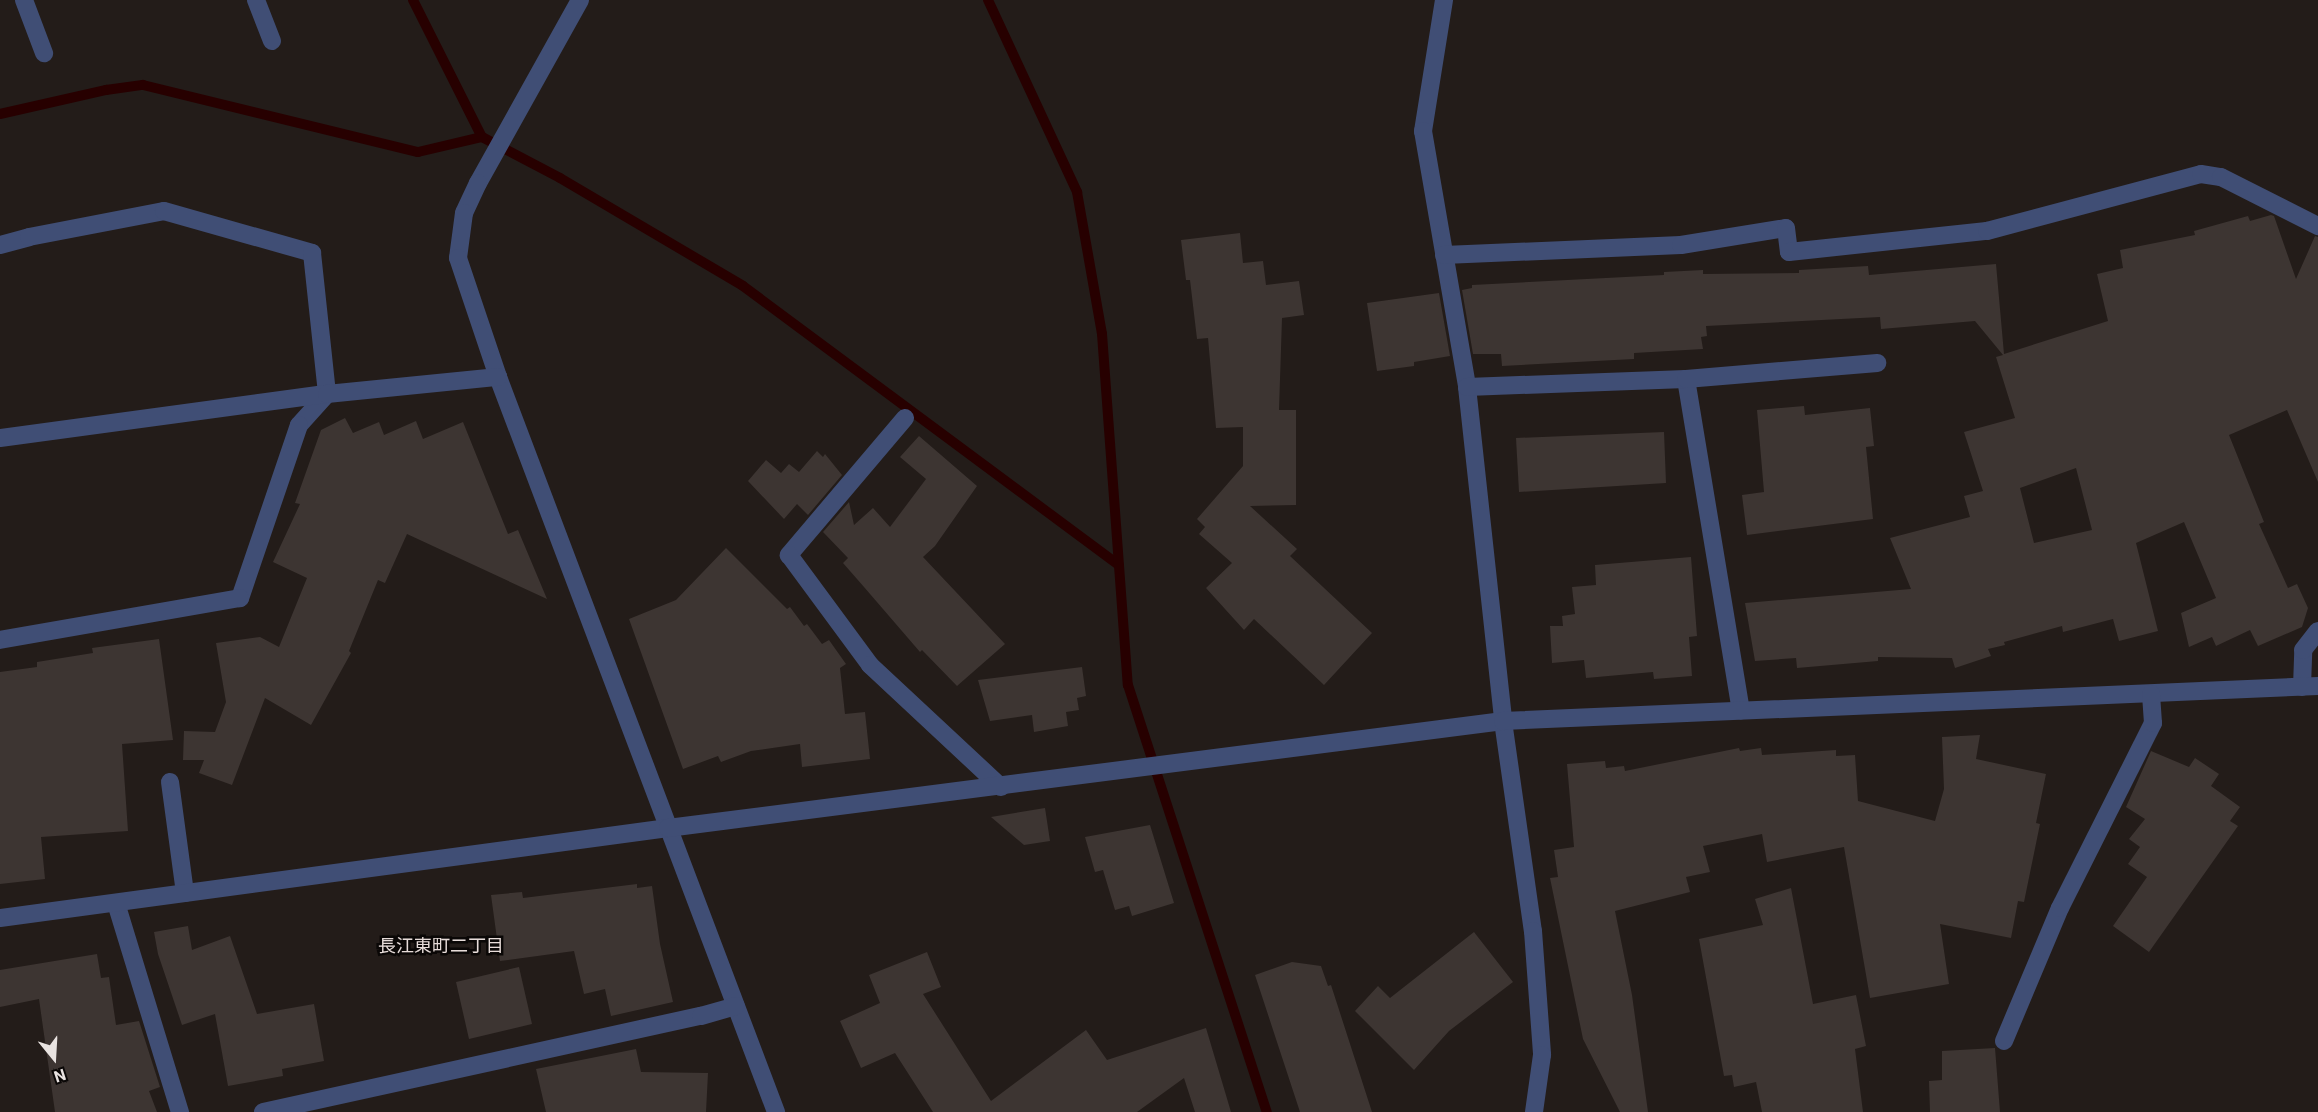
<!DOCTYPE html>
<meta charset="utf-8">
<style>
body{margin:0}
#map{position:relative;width:2318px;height:1112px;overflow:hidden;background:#231c19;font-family:Roboto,"Noto Sans JP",sans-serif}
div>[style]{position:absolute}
.stream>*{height:10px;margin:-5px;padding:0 5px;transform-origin:5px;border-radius:5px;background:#270000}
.building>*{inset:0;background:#3d3532}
.minor>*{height:18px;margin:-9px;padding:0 9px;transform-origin:9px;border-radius:9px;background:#404e75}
span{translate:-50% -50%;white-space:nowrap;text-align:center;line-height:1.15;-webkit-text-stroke:5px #0a0706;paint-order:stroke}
.neighbourhood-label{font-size:18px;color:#e7dcd9}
.north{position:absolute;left:24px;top:1028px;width:60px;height:60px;-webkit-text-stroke:4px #0a0706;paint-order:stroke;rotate:162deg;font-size:16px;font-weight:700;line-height:24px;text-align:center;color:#e9e3e1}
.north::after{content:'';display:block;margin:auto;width:21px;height:27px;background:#e9e3e1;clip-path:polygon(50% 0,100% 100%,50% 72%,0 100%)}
</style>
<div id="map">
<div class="stream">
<i style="left:413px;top:0;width:153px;rotate:63.3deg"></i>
<i style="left:482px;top:137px;width:88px;rotate:27.7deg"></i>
<i style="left:560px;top:178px;width:212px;rotate:30.5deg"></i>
<i style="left:743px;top:286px;width:468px;rotate:36.6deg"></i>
<i style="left:988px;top:0;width:212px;rotate:65.1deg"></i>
<i style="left:1077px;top:192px;width:144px;rotate:80deg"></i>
<i style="left:1102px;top:334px;width:352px;rotate:85.8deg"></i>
<i style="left:1128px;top:685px;width:449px;rotate:72deg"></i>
<i style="left:0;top:114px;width:109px;rotate:-12.8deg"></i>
<i style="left:106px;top:90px;width:37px;rotate:-8deg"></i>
<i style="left:143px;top:85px;width:283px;rotate:13.7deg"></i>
<i style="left:418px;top:152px;width:66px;rotate:-13.2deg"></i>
</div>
<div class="building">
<i style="clip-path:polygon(evenodd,2271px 215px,2274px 216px,2296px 279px,2315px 236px,2318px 237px,2318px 482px,2287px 410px,2229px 435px,2264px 522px,2259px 524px,2288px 588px,2297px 584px,2308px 608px,2302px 627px,2258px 646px,2250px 630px,2216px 646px,2212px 637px,2189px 647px,2181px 613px,2216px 598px,2184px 522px,2136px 543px,2158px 631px,2119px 641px,2113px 619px,2063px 632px,2062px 626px,2004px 642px,2005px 645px,1988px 649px,1991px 656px,1955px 668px,1952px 658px,1878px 657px,1878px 661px,1797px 668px,1796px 658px,1755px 661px,1745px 603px,1911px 589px,1890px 538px,1970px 517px,1964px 496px,1983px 491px,1964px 432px,2015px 418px,1996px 357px,2003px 355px,1975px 321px,1881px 329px,1880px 317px,1706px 326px,1707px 336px,1701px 337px,1703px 349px,1634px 353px,1634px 359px,1502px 366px,1501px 354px,1473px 354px,1462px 290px,1472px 288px,1472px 285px,1664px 275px,1664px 272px,1703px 270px,1703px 274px,1799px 273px,1799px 270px,1868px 266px,1869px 275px,1996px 264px,2004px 354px,2108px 321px,2097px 274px,2123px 268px,2120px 250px,2195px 235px,2194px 231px,2248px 216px,2250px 221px,2271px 215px,2076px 468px,2092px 530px,2034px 543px,2020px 488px,2076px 468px)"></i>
<i style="clip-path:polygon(1240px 233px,1243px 263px,1263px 261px,1266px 285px,1299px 281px,1304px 315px,1282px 318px,1279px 410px,1296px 410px,1296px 505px,1250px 506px,1297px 549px,1290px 556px,1372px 633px,1324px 685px,1254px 619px,1244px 630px,1206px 588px,1232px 563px,1199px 534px,1205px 527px,1197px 519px,1243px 466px,1243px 427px,1216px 428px,1208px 338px,1197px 339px,1190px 280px,1186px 280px,1181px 240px)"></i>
<i style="clip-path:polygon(1439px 293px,1450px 356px,1414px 362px,1414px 366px,1377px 371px,1367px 303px)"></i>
<i style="clip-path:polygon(1804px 406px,1805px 415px,1870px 408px,1874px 446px,1866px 447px,1873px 519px,1747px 535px,1742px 495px,1764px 492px,1757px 410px)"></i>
<i style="clip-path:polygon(345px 418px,353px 433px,379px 422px,384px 435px,416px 421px,423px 439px,463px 422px,508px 534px,518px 530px,547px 599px,407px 534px,385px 583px,378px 580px,349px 651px,351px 653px,311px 725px,265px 698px,232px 785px,199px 773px,204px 760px,183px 760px,184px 731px,215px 732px,226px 702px,216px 643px,260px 637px,279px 647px,307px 578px,273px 562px,300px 504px,295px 503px,321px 430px)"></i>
<i style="clip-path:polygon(1664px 432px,1666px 483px,1519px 492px,1516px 438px)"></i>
<i style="clip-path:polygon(919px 436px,977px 486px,935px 546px,923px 557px,1005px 644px,957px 686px,922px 650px,920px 652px,864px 587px,843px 563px,848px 558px,823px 532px,849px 502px,854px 525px,873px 508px,890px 527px,926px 479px,900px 457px)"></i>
<i style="clip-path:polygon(817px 451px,823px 457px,825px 454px,842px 475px,808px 515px,797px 504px,784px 519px,748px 481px,766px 460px,781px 473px,789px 464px,799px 472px)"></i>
<i style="clip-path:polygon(726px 548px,787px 609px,790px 607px,804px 626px,807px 624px,822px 644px,829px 640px,846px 664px,840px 668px,845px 714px,865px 712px,870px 759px,802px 767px,800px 744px,751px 751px,721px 762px,718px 756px,683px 769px,629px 619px,676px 600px)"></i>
<i style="clip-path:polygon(1691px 557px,1697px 636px,1689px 637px,1692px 676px,1654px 679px,1653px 672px,1586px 678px,1584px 660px,1552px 663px,1550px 626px,1563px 626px,1562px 616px,1575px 614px,1572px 587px,1596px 585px,1595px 565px)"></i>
<i style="clip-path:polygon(159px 639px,173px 740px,122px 744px,128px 831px,41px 837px,45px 879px,0 884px,0 672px,37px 667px,37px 662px,93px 653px,92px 648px)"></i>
<i style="clip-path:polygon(1082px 667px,1086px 696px,1077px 698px,1079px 710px,1066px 712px,1068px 726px,1034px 732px,1032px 715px,990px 721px,978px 680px)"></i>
<i style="clip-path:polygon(1980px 735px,1976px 759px,2046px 774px,2036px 823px,2040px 824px,2024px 902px,2018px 901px,2011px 938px,1940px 924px,1949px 984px,1870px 998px,1844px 847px,1767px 862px,1762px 834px,1703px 846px,1710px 872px,1686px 877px,1690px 892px,1615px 911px,1632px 995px,1648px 1112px,1620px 1112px,1583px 1039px,1550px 878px,1558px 877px,1554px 850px,1574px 847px,1567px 764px,1605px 761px,1606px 768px,1624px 766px,1625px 771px,1739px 748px,1740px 751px,1761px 748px,1762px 755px,1836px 750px,1836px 756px,1855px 755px,1858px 801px,1935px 821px,1944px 789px,1942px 737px)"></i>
<i style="clip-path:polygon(2151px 751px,2189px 767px,2195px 758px,2219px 774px,2211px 786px,2240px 807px,2230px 821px,2238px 826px,2149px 952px,2113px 926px,2147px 877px,2128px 864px,2140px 847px,2129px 839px,2145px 819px,2126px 807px)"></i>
<i style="clip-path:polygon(1045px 808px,1050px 841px,1024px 845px,991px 817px)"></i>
<i style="clip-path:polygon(1150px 825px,1174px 903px,1132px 916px,1129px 906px,1115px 910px,1103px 870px,1095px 872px,1085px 837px)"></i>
<i style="clip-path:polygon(637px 884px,637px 888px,652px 886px,660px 944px,673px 1002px,611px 1016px,605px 989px,584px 994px,574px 951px,500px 961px,491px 895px,522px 892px,523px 898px)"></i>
<i style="clip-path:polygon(1791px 888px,1813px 1004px,1856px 995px,1866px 1046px,1855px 1049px,1863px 1112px,1762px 1112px,1756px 1082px,1734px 1087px,1732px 1075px,1724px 1076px,1699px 939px,1763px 925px,1755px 899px)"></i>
<i style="clip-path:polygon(188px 926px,192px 950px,230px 936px,257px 1014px,314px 1004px,324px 1061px,282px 1069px,283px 1076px,228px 1086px,215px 1014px,182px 1025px,158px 954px,154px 932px)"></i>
<i style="clip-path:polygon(1474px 932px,1513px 982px,1449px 1031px,1414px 1070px,1355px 1011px,1378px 986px,1390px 998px)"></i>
<i style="clip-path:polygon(927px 952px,941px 987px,923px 994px,991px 1101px,1086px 1030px,1107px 1060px,1206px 1028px,1231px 1112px,1195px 1112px,1184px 1078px,1137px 1112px,933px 1112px,895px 1053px,861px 1068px,840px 1021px,880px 1003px,869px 975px)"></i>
<i style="clip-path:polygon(97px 954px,101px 978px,109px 977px,116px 1025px,139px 1021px,160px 1087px,149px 1091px,157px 1112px,55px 1112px,39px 999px,0 1007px,0 970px)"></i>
<i style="clip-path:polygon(1292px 962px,1321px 966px,1328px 986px,1331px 985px,1372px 1112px,1300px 1112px,1255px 975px)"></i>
<i style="clip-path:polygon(519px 967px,532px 1024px,469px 1039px,456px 982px)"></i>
<i style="clip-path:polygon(1995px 1048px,2000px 1112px,1930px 1112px,1929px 1081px,1942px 1080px,1942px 1051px)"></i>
<i style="clip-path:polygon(636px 1049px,641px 1072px,708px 1073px,706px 1112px,546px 1112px,536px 1069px)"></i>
</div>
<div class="minor">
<i style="left:24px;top:0;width:57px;rotate:69.3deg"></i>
<i style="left:256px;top:0;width:44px;rotate:68.7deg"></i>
<i style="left:580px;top:0;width:210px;rotate:119.1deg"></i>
<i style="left:478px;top:183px;width:33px;rotate:115deg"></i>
<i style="left:464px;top:213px;width:45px;rotate:97.6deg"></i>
<i style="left:458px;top:258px;width:126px;rotate:71.4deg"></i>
<i style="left:498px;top:377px;width:786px;rotate:69.28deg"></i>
<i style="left:1444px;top:0;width:133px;rotate:99.1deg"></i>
<i style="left:1423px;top:131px;width:260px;rotate:80.2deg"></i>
<i style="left:1467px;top:387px;width:336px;rotate:83.8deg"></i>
<i style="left:1503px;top:721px;width:212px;rotate:81.9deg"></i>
<i style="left:1533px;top:931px;width:124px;rotate:85.8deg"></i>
<i style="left:1542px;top:1055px;width:58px;rotate:98deg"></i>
<i style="left:0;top:245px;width:30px;rotate:-15deg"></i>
<i style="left:29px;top:237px;width:137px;rotate:-10.9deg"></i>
<i style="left:164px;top:211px;width:154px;rotate:15.8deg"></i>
<i style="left:312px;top:253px;width:142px;rotate:83.9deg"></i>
<i style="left:327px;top:394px;width:42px;rotate:132.1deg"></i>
<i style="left:299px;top:425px;width:183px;rotate:108.8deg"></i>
<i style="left:240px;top:598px;width:244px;rotate:170.1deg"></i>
<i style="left:1444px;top:255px;width:237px;rotate:-2.4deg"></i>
<i style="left:1681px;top:245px;width:106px;rotate:-9.2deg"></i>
<i style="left:1786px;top:228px;width:24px;rotate:83deg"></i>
<i style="left:1789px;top:252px;width:199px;rotate:-6.1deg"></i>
<i style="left:1987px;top:231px;width:221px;rotate:-14.9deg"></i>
<i style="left:2201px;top:174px;width:20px;rotate:9deg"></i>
<i style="left:2221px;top:177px;width:109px;rotate:26.8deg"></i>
<i style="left:1686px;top:379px;width:336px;rotate:80.6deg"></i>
<i style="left:1467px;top:387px;width:219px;rotate:-2.1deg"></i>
<i style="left:1686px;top:379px;width:192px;rotate:-4.8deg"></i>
<i style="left:905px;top:418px;width:180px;rotate:130.3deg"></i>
<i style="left:789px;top:555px;width:137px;rotate:53.6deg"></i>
<i style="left:870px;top:665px;width:179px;rotate:43deg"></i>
<i style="left:0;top:438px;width:330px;rotate:-7.7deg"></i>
<i style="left:327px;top:394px;width:172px;rotate:-5.7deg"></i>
<i style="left:2302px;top:687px;width:37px;rotate:-88deg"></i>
<i style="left:2303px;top:650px;width:24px;rotate:-52deg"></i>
<i style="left:170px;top:782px;width:112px;rotate:82.3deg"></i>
<i style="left:116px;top:903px;width:219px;rotate:73deg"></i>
<i style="left:0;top:918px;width:674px;rotate:-7.67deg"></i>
<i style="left:668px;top:828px;width:842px;rotate:-7.3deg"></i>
<i style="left:1503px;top:721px;width:816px;rotate:-2.46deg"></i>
<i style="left:2004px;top:1041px;width:144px;rotate:-67.2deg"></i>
<i style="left:2060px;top:908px;width:207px;rotate:-63.3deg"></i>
<i style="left:2153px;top:723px;width:29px;rotate:-94deg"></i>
<i style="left:263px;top:1112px;width:448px;rotate:-12.4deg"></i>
<i style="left:701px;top:1016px;width:36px;rotate:-16deg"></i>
</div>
<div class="neighbourhood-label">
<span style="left:441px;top:946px">長江東町二丁目</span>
</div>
<div class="north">N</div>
</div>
